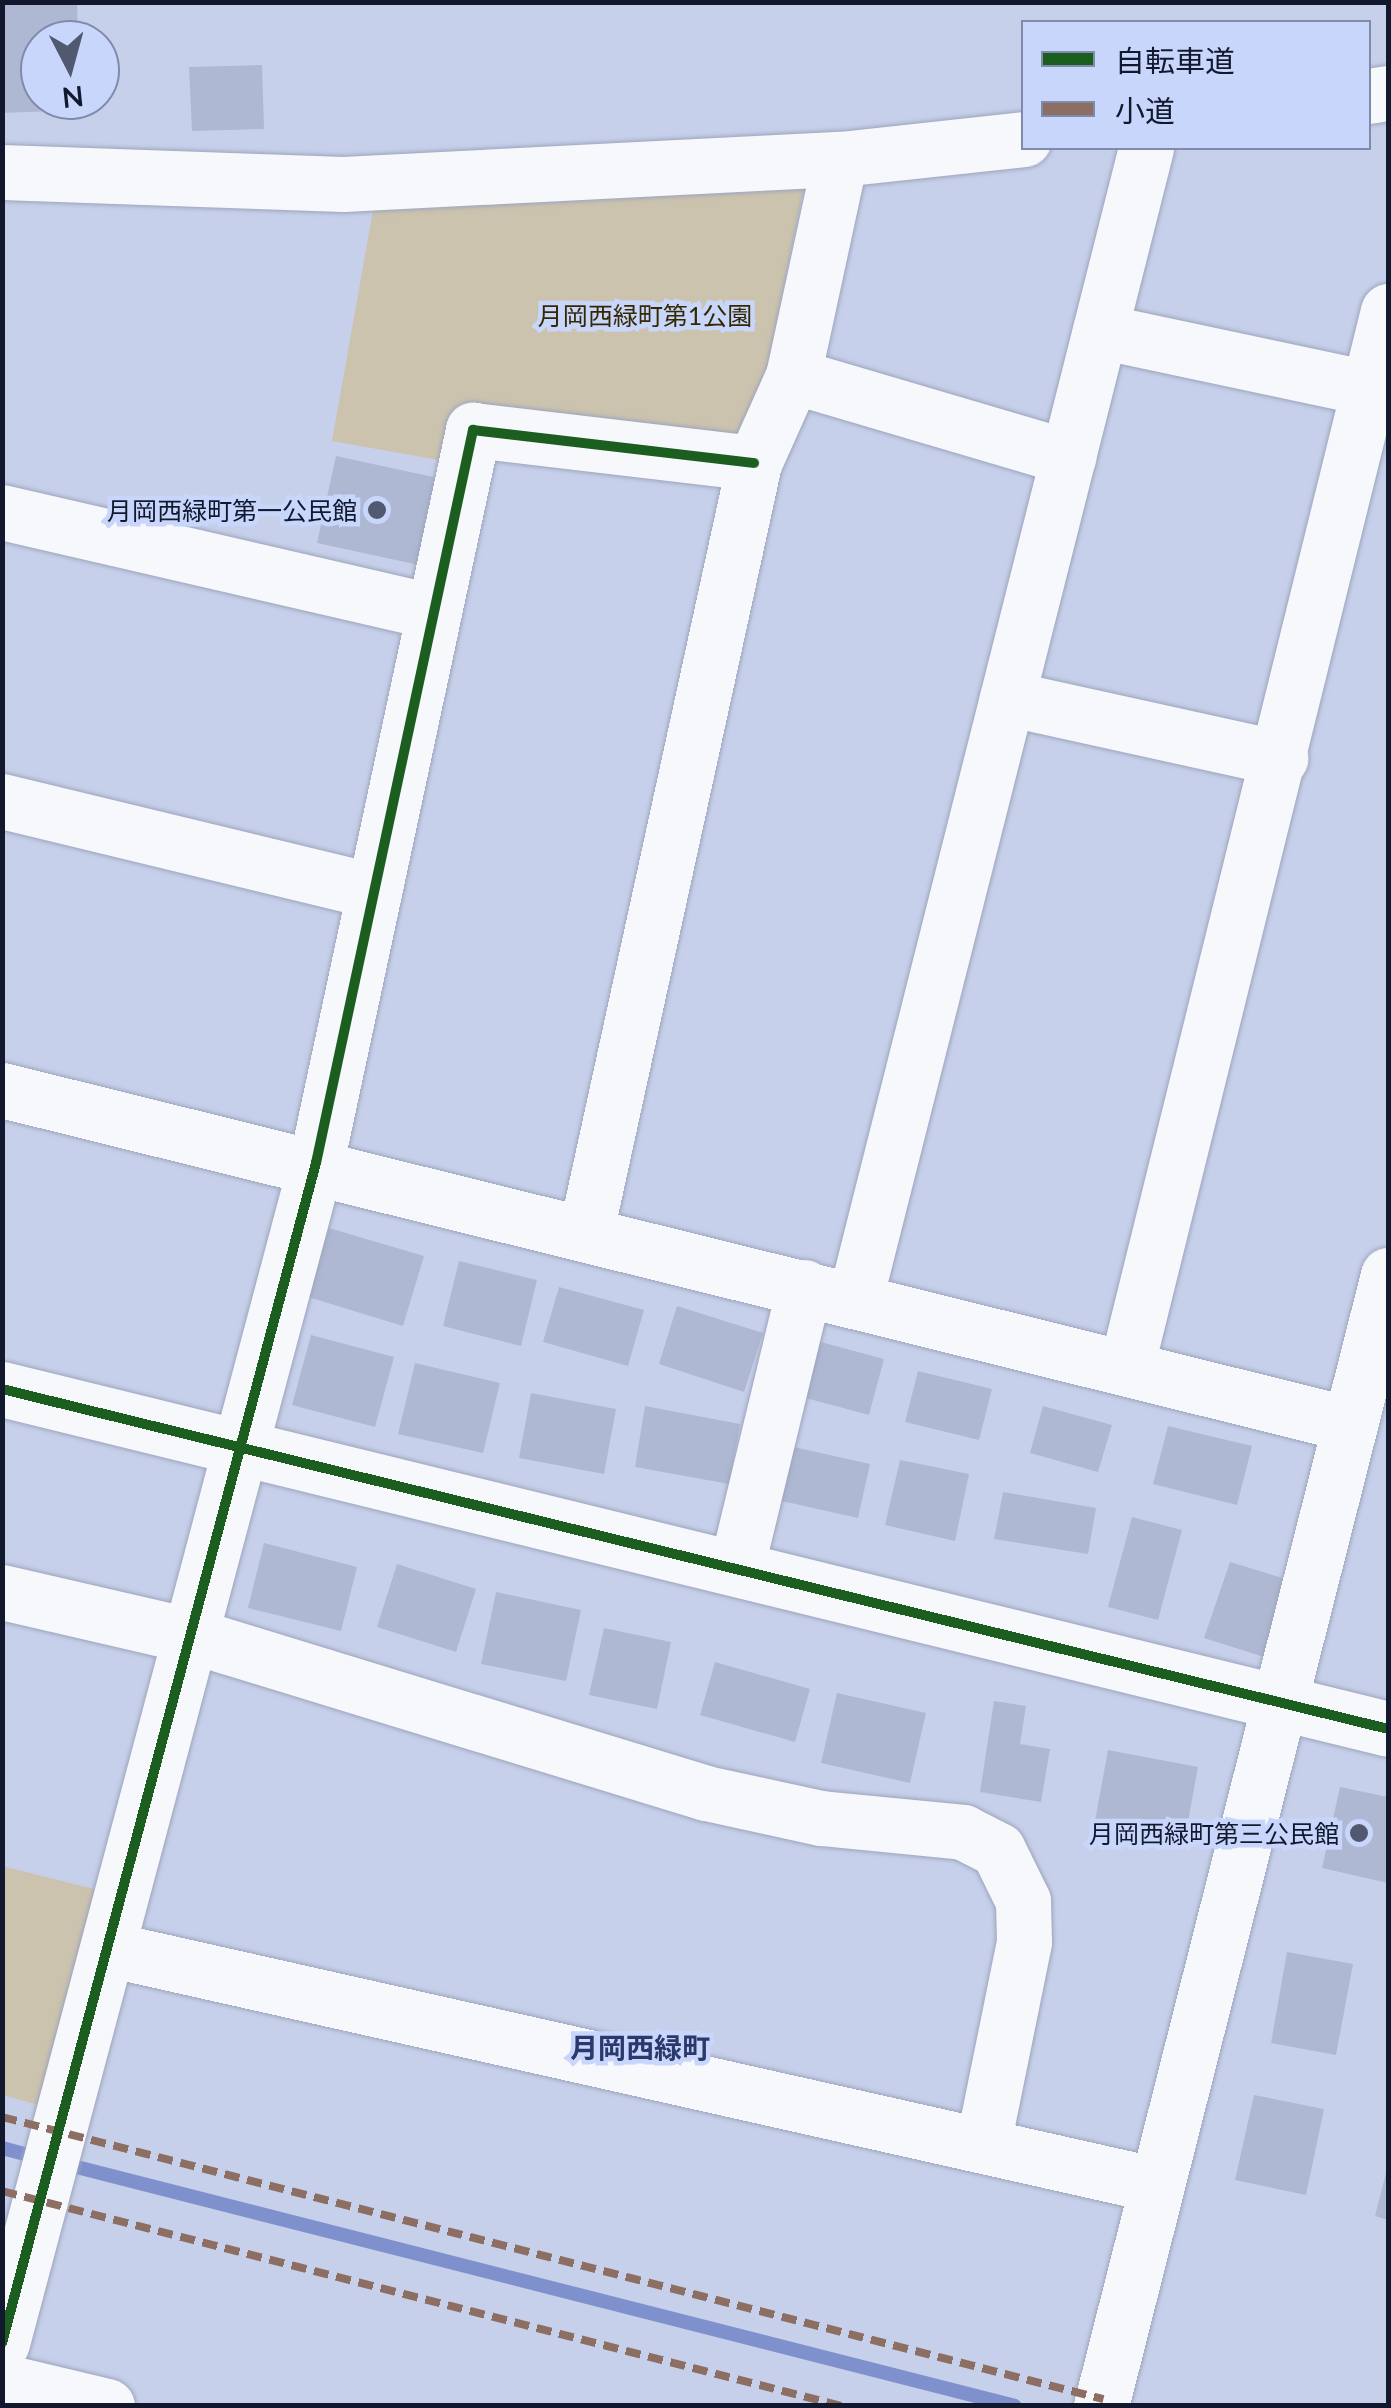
<!DOCTYPE html>
<meta charset="utf-8">
<style>
body{margin:0}
#map{position:relative;width:1391px;height:2408px;overflow:hidden;background:#c7d0eb;font-family:Lato,"Noto Sans JP",sans-serif}
div>[style]{position:absolute}
.green>*{inset:0;background:#ccc3ae}
.stream>*{height:14px;margin:-7px;padding:0 7px;transform-origin:7px;border-radius:7px;background:#7e91cd}
.building>*{inset:0;background:#afb8d3}
.roads{filter:drop-shadow(0 0 2px #9da5bc) drop-shadow(0 0 2px #9da5bc)}
.minor>*{height:55px;margin:-27.5px;padding:0 27.5px;transform-origin:27.5px;border-radius:27.5px;background:#f7f8fc}
.quiet>*{height:8px;margin-top:-4px;transform-origin:0;background:repeating-linear-gradient(90deg,#8d6e63 0 15px,transparent 0 23px)}
.cycleway>*{height:10px;margin:-5px;padding:0 5px;transform-origin:5px;border-radius:5px;background:#1b5e20}
.dots>*{width:28px;height:28px;translate:-50% -50%;box-sizing:border-box;border:5px solid #c9d6fc;border-radius:50%}
span{translate:-50% -50%;white-space:nowrap;text-align:center;line-height:1.15;-webkit-text-stroke:9px #c9d6fc;paint-order:stroke}
.park-label{font-size:25px;color:#352800}
.poi-label{font-size:25px;color:#12192f}
.right{translate:-100% -50%;text-align:right}
.neighbourhood-label{font-size:28px;color:#2a386b;font-weight:700}
.frame{position:absolute;inset:0;border:5px solid #12192f;pointer-events:none}
.legend{position:absolute;left:1021px;top:20px;width:350px;height:130px;box-sizing:border-box;background:#c9d6fc;border:2px solid #808aaa;margin:0;padding:12px 18px;list-style:none;font-size:30px;color:#12192f}
.legend li{display:flex;align-items:center;gap:20px;height:50px}
.legend b{width:50px;border:2px solid #808aaa}
.north{position:absolute;left:20px;top:20px;width:100px;height:100px;box-sizing:border-box;background:#c9d6fc;border:2px solid #808aaa;border-radius:50%;rotate:174deg;font-size:28px;font-weight:700;line-height:40px;text-align:center;color:#12192f}
.north::after{content:'';display:block;margin:auto;width:35px;height:45px;background:#515971;clip-path:polygon(50% 0,100% 100%,50% 72%,0 100%)}
</style>
<div id="map">
<div class="green">
<i style="clip-path:polygon(806px 177px,749px 461px,468px 417px,450px 462px,332px 441px,375px 199px)"></i>
<i style="clip-path:polygon(2px 1866px,118px 1895px,56px 2110px,3px 2095px)"></i>
</div>
<div class="stream">
<i style="left:2px;top:2148px;width:39px;rotate:15deg"></i>
<i style="left:61px;top:2163px;width:984px;rotate:14.29deg"></i>
</div>
<div class="building">
<i style="clip-path:polygon(2px 2px,77px 2px,78px 40px,40px 40px,40px 100px,80px 100px,80px 110px,2px 113px)"></i>
<i style="clip-path:polygon(262px 65px,264px 129px,192px 131px,189px 67px)"></i>
<i style="clip-path:polygon(336px 456px,438px 478px,419px 565px,317px 543px)"></i>
<i style="clip-path:polygon(329px 1228px,424px 1256px,403px 1326px,308px 1297px)"></i>
<i style="clip-path:polygon(459px 1261px,537px 1280px,521px 1346px,443px 1326px)"></i>
<i style="clip-path:polygon(559px 1287px,644px 1310px,628px 1366px,543px 1342px)"></i>
<i style="clip-path:polygon(677px 1306px,763px 1333px,744px 1392px,659px 1364px)"></i>
<i style="clip-path:polygon(311px 1335px,394px 1357px,375px 1427px,292px 1405px)"></i>
<i style="clip-path:polygon(817px 1341px,884px 1359px,869px 1415px,802px 1397px)"></i>
<i style="clip-path:polygon(415px 1363px,500px 1383px,483px 1453px,398px 1434px)"></i>
<i style="clip-path:polygon(918px 1371px,992px 1389px,979px 1440px,905px 1422px)"></i>
<i style="clip-path:polygon(531px 1393px,616px 1409px,604px 1474px,519px 1458px)"></i>
<i style="clip-path:polygon(645px 1406px,740px 1424px,729px 1484px,635px 1467px)"></i>
<i style="clip-path:polygon(1043px 1406px,1112px 1425px,1098px 1472px,1030px 1453px)"></i>
<i style="clip-path:polygon(1168px 1426px,1252px 1446px,1237px 1505px,1153px 1484px)"></i>
<i style="clip-path:polygon(776px 1443px,870px 1464px,858px 1518px,764px 1497px)"></i>
<i style="clip-path:polygon(900px 1460px,969px 1474px,955px 1541px,885px 1525px)"></i>
<i style="clip-path:polygon(1003px 1492px,1096px 1508px,1088px 1554px,994px 1539px)"></i>
<i style="clip-path:polygon(1132px 1517px,1182px 1530px,1158px 1620px,1108px 1607px)"></i>
<i style="clip-path:polygon(264px 1543px,357px 1567px,341px 1631px,248px 1608px)"></i>
<i style="clip-path:polygon(1230px 1562px,1289px 1580px,1264px 1657px,1204px 1638px)"></i>
<i style="clip-path:polygon(397px 1564px,476px 1589px,456px 1652px,377px 1627px)"></i>
<i style="clip-path:polygon(496px 1592px,581px 1610px,566px 1681px,481px 1664px)"></i>
<i style="clip-path:polygon(604px 1628px,671px 1642px,657px 1709px,589px 1695px)"></i>
<i style="clip-path:polygon(715px 1662px,810px 1689px,795px 1742px,700px 1715px)"></i>
<i style="clip-path:polygon(837px 1693px,926px 1713px,910px 1783px,821px 1763px)"></i>
<i style="clip-path:polygon(994px 1701px,1026px 1706px,1020px 1744px,1050px 1749px,1041px 1802px,980px 1792px)"></i>
<i style="clip-path:polygon(1108px 1750px,1198px 1767px,1183px 1849px,1093px 1832px)"></i>
<i style="clip-path:polygon(1340px 1787px,1388px 1797px,1388px 1883px,1322px 1868px)"></i>
<i style="clip-path:polygon(1287px 1952px,1353px 1964px,1336px 2055px,1271px 2043px)"></i>
<i style="clip-path:polygon(1254px 2095px,1324px 2109px,1306px 2195px,1235px 2180px)"></i>
<i style="clip-path:polygon(1387px 2169px,1388px 2169px,1388px 2220px,1375px 2216px)"></i>
</div>
<div class="roads">
<div class="minor">
<i style="left:1368px;top:96px;width:20px;rotate:-9deg"></i>
<i style="left:2px;top:172px;width:341px;rotate:2deg"></i>
<i style="left:343px;top:184px;width:498px;rotate:-2.9deg"></i>
<i style="left:840px;top:159px;width:185px;rotate:-6.2deg"></i>
<i style="left:1100px;top:331px;width:270px;rotate:12deg"></i>
<i style="left:793px;top:376px;width:287px;rotate:16.4deg"></i>
<i style="left:2px;top:512px;width:443px;rotate:13deg"></i>
<i style="left:1007px;top:698px;width:280px;rotate:12.4deg"></i>
<i style="left:2px;top:801px;width:383px;rotate:13.6deg"></i>
<i style="left:2px;top:1090px;width:1389px;rotate:13.92deg"></i>
<i style="left:586px;top:1231px;width:786px;rotate:-77.66deg"></i>
<i style="left:754px;top:463px;width:95px;rotate:-65.9deg"></i>
<i style="left:793px;top:376px;width:222px;rotate:-77.8deg"></i>
<i style="left:855px;top:1299px;width:1187px;rotate:-75.81deg"></i>
<i style="left:1126px;top:1368px;width:1089px;rotate:-76.08deg"></i>
<i style="left:2px;top:1389px;width:1427px;rotate:13.78deg"></i>
<i style="left:737px;top:1565px;width:286px;rotate:-76.4deg"></i>
<i style="left:2px;top:1592px;width:196px;rotate:13deg"></i>
<i style="left:193px;top:1636px;width:536px;rotate:17.02deg"></i>
<i style="left:706px;top:1793px;width:118px;rotate:12.3deg"></i>
<i style="left:821px;top:1818px;width:143px;rotate:5.6deg"></i>
<i style="left:963px;top:1832px;width:39px;rotate:27deg"></i>
<i style="left:998px;top:1850px;width:57px;rotate:63.9deg"></i>
<i style="left:1023px;top:1901px;width:41px;rotate:88.6deg"></i>
<i style="left:1024px;top:1942px;width:201px;rotate:101.5deg"></i>
<i style="left:108px;top:1949px;width:1075px;rotate:12.68deg"></i>
<i style="left:2px;top:2343px;width:1221px;rotate:-75.1deg"></i>
<i style="left:316px;top:1163px;width:750px;rotate:-77.91deg"></i>
<i style="left:473px;top:430px;width:283px;rotate:6.7deg"></i>
<i style="left:2px;top:2381px;width:108px;rotate:13.4deg"></i>
<i style="left:1101px;top:2406px;width:1167px;rotate:-75.76deg"></i>
</div>
</div>
<div class="quiet">
<i style="left:2px;top:2117px;width:1137px;rotate:14.37deg"></i>
<i style="left:2px;top:2191px;width:866px;rotate:14.37deg"></i>
</div>
<div class="cycleway">
<i style="left:2px;top:1389px;width:1427px;rotate:13.78deg"></i>
<i style="left:2px;top:2343px;width:1221px;rotate:-75.1deg"></i>
<i style="left:316px;top:1163px;width:750px;rotate:-77.91deg"></i>
<i style="left:473px;top:430px;width:283px;rotate:6.7deg"></i>
</div>
<div class="dots">
<i style="left:377px;top:510px;background:#515971"></i>
<i style="left:1359px;top:1833px;background:#515971"></i>
</div>
<div class="park-label">
<span style="left:645px;top:315px">月岡西緑町第1公園</span>
</div>
<div class="poi-label">
<span class="right" style="left:357px;top:510px">月岡西緑町第一公民館</span>
<span class="right" style="left:1339px;top:1833px">月岡西緑町第三公民館</span>
</div>
<div class="neighbourhood-label">
<span style="left:640px;top:2047px">月岡西緑町</span>
</div>
<div class="frame"></div>
<ul class="legend">
<li><b style="height:12px;background:#1b5e20"></b>自転車道</li>
<li><b style="height:12px;background:#8d6e63"></b>小道</li>
</ul>
<div class="north">N</div>
</div>
